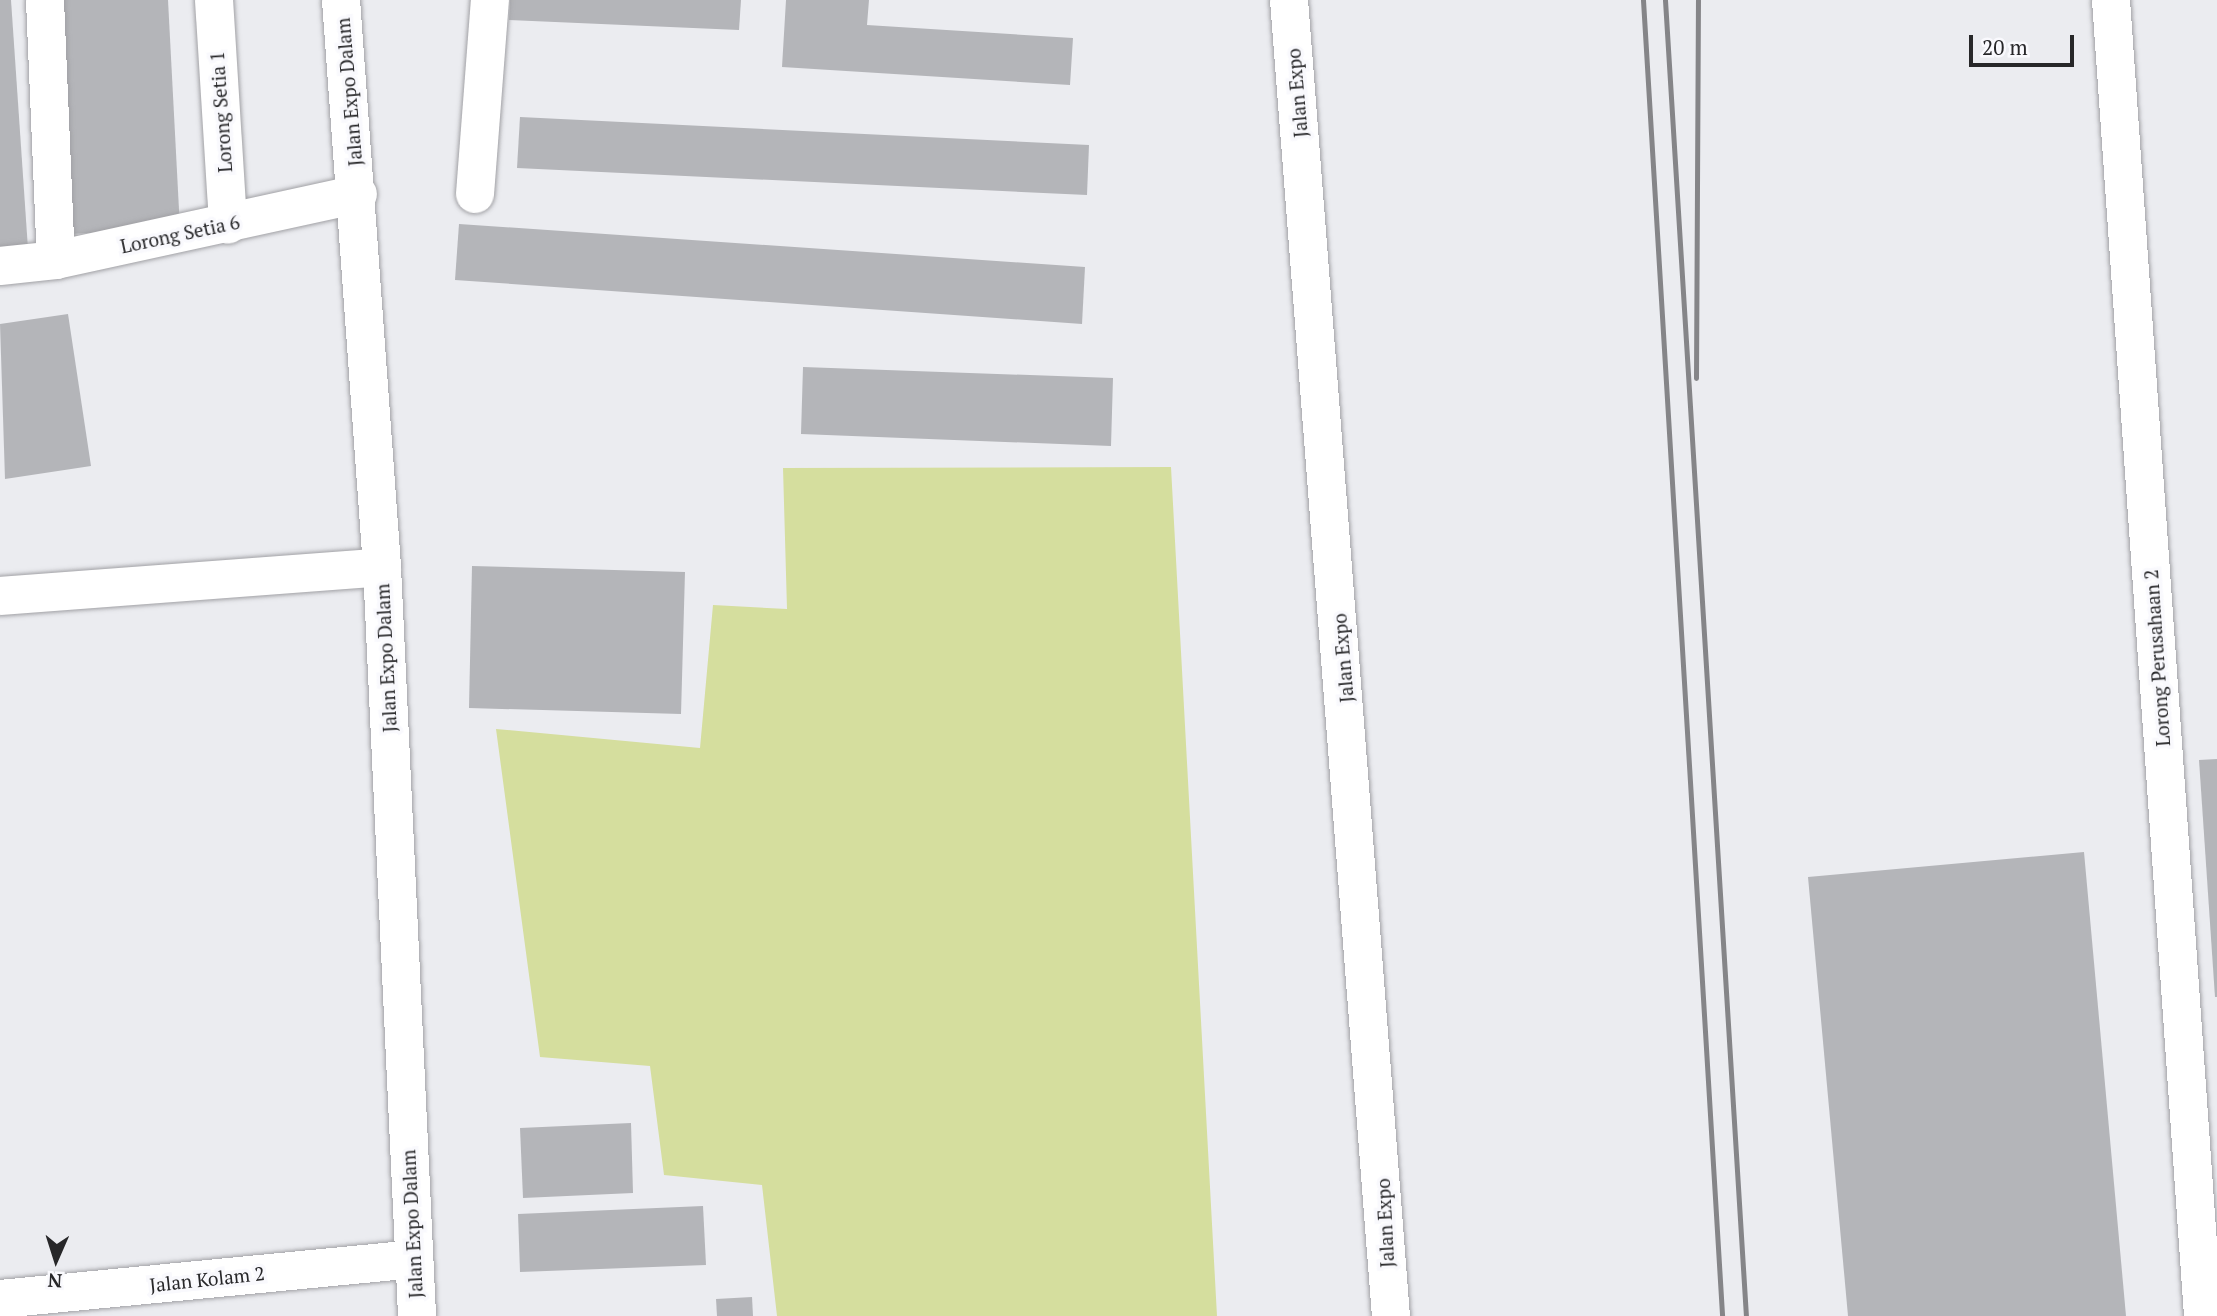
<!DOCTYPE html>
<style>
body{margin:0}
#map{position:relative;width:2217px;height:1316px;overflow:hidden;background:#ebecf0;font-family:"PT Serif",serif}
div>[style]{position:absolute}
.green>*{inset:0;background:#d5de9e}
.building>*{inset:0;background:#b4b5b9}
.roads{filter:drop-shadow(0 0 2px #a1a1a5) drop-shadow(0 0 2px #a1a1a5)}
.minor>*{height:38px;margin:-19px;padding:0 19px;transform-origin:19px;border-radius:19px;background:#fff}
.rail>*{height:5px;margin:-2.5px;padding:0 2.5px;transform-origin:2.5px;border-radius:2.5px;background:#858588}
span{translate:-50% -50%;white-space:nowrap;text-align:center;line-height:1.15;-webkit-text-stroke:7px #f9f9fd;paint-order:stroke}
.street-label{font-size:19px;color:#272729}
.north{position:absolute;left:21px;top:1225px;width:70px;height:70px;-webkit-text-stroke:5px #f9f9fd;paint-order:stroke;rotate:183deg;font-size:19px;font-weight:700;line-height:28px;text-align:center;color:#272729}
.north::after{content:'';display:block;margin:auto;width:24px;height:32px;background:#272729;clip-path:polygon(50% 0,100% 100%,50% 72%,0 100%)}
.scale{position:absolute;left:1969px;top:35px;width:105px;height:32px;box-sizing:border-box;border:4px solid #272729;border-top:0;padding-left:9px;font-size:21px;line-height:24px;white-space:nowrap;color:#272729;-webkit-text-stroke:5px #f9f9fd;paint-order:stroke}
</style>
<div id="map">
<div class="green">
<i style="clip-path:polygon(1171px 467px,1217px 1316px,777px 1316px,762px 1185px,664px 1175px,650px 1066px,540px 1057px,496px 729px,700px 748px,713px 605px,787px 609px,783px 468px)"></i>
</div>
<div class="building">
<i style="clip-path:polygon(0 0,11px 0,28px 249px,0 251px)"></i>
<i style="clip-path:polygon(57px 0,168px 0,180px 229px,69px 234px)"></i>
<i style="clip-path:polygon(510px 0,741px 0,739px 30px,509px 20px)"></i>
<i style="clip-path:polygon(786px 0,869px 0,867px 25px,1073px 38px,1070px 85px,782px 67px)"></i>
<i style="clip-path:polygon(520px 117px,1089px 145px,1087px 195px,517px 168px)"></i>
<i style="clip-path:polygon(459px 224px,1085px 267px,1082px 324px,455px 280px)"></i>
<i style="clip-path:polygon(68px 314px,91px 466px,5px 479px,0 324px)"></i>
<i style="clip-path:polygon(803px 367px,1113px 378px,1111px 446px,801px 434px)"></i>
<i style="clip-path:polygon(472px 566px,685px 572px,681px 714px,469px 708px)"></i>
<i style="clip-path:polygon(2217px 759px,2217px 997px,2215px 997px,2199px 760px)"></i>
<i style="clip-path:polygon(2084px 852px,2126px 1316px,1848px 1316px,1808px 877px)"></i>
<i style="clip-path:polygon(631px 1123px,633px 1193px,523px 1198px,520px 1128px)"></i>
<i style="clip-path:polygon(703px 1206px,706px 1265px,520px 1272px,518px 1214px)"></i>
<i style="clip-path:polygon(752px 1297px,753px 1316px,717px 1316px,716px 1299px)"></i>
</div>
<div class="roads">
<div class="minor">
<i style="left:45px;top:0;width:260px;rotate:87.6deg"></i>
<i style="left:214px;top:0;width:225px;rotate:86.4deg"></i>
<i style="left:341px;top:0;width:568px;rotate:85.86deg"></i>
<i style="left:382px;top:567px;width:750px;rotate:87.32deg"></i>
<i style="left:1289px;top:0;width:1320px;rotate:85.57deg"></i>
<i style="left:2111px;top:0;width:1319px;rotate:86deg"></i>
<i style="left:475px;top:194px;width:195px;rotate:-85.6deg"></i>
<i style="left:0;top:266px;width:56px;rotate:-6.1deg"></i>
<i style="left:56px;top:260px;width:309px;rotate:-12.3deg"></i>
<i style="left:0;top:596px;width:383px;rotate:-4.3deg"></i>
<i style="left:0;top:1299px;width:415px;rotate:-5.5deg"></i>
</div>
</div>
<div class="rail">
<i style="left:1643px;top:0;width:1318px;rotate:86.56deg"></i>
<i style="left:1665px;top:0;width:1318px;rotate:86.48deg"></i>
<i style="left:1696px;top:378px;width:378px;rotate:-89.7deg"></i>
</div>
<div class="street-label">
<span style="left:349px;top:92px;rotate:-95deg">Jalan Expo Dalam</span>
<span style="left:1297px;top:93px;rotate:-95deg">Jalan Expo</span>
<span style="left:221px;top:112px;rotate:-94deg">Lorong Setia 1</span>
<span style="left:180px;top:234px;rotate:-12deg">Lorong Setia 6</span>
<span style="left:386px;top:658px;rotate:-93deg">Jalan Expo Dalam</span>
<span style="left:1343px;top:658px;rotate:-95deg">Jalan Expo</span>
<span style="left:2157px;top:658px;rotate:-94deg">Lorong Perusahaan 2</span>
<span style="left:1385px;top:1223px;rotate:-93deg">Jalan Expo</span>
<span style="left:412px;top:1224px;rotate:-93deg">Jalan Expo Dalam</span>
<span style="left:207px;top:1279px;rotate:-6deg">Jalan Kolam 2</span>
</div>
<div class="north">N</div>
<div class="scale">20 m</div>
</div>
